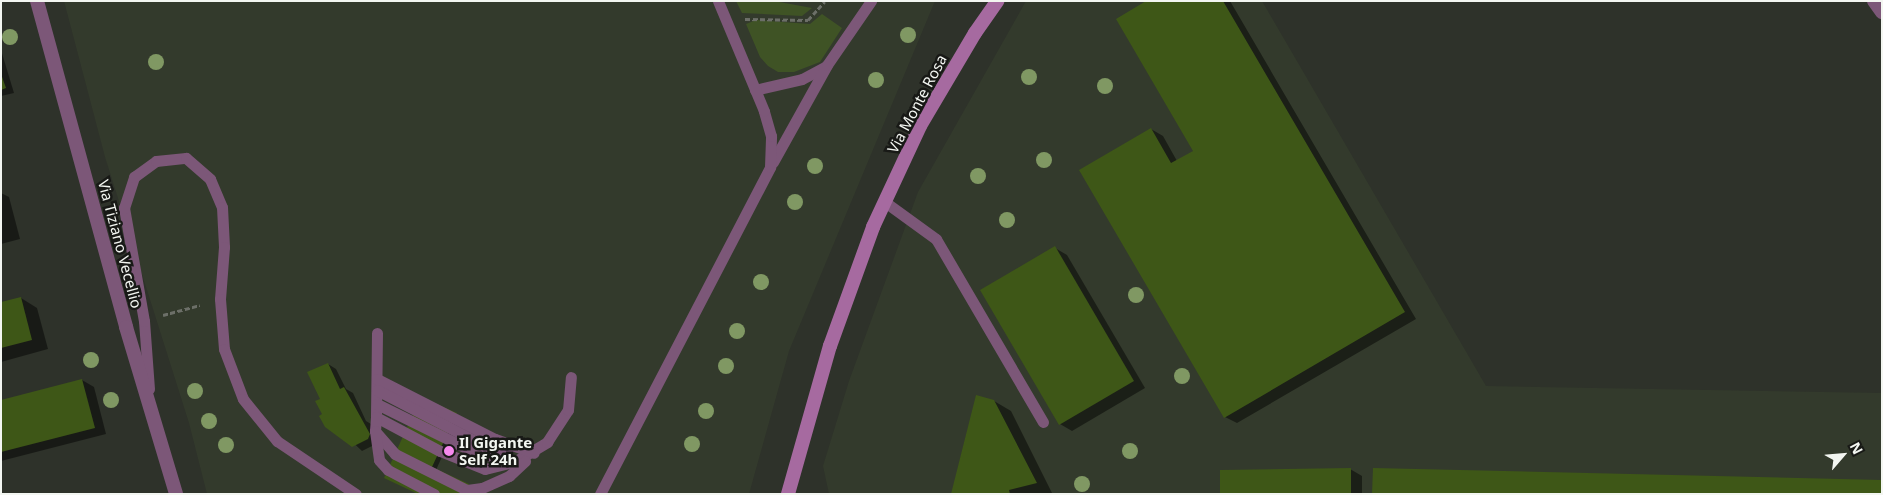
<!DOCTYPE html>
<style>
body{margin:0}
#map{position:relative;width:1883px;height:495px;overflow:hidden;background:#2e322a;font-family:"Noto Sans",sans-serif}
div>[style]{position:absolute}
.built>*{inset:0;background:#333a2c}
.green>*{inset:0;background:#3f5325}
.shadow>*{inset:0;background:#0007}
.building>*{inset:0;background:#3e5717}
.path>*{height:3px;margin-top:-1.5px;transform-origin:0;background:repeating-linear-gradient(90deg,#6c6f68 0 5px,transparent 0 7.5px)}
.service>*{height:11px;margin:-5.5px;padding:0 5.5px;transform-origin:5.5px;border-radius:5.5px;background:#7c5778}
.minor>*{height:14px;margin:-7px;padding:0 7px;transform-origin:7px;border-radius:7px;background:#7c5778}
.tertiary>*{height:14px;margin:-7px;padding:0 7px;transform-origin:7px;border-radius:7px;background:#7c5778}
.secondary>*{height:14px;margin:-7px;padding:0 7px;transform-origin:7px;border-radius:7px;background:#a66aa0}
.trees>*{width:16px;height:16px;margin:-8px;border-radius:50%;background:#809863}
.dots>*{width:14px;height:14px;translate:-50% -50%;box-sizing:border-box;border:2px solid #181916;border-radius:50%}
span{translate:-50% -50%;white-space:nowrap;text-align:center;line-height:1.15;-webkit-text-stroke:5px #181916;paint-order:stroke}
.street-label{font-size:15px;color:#f3f6f1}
.poi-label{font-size:15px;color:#f3f6f1;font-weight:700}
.left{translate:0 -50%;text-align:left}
.frame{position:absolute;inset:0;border:2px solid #f3f6f1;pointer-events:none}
.north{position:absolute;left:1818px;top:430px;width:50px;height:50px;-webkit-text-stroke:4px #181916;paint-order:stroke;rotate:63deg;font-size:14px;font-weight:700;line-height:20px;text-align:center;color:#f3f6f1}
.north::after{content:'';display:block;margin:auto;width:18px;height:22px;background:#f3f6f1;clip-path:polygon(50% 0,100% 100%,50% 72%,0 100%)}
</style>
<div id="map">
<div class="built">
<i style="clip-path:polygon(64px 1px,935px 1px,789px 351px,749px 494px,207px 494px,189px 423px,105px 157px)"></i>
<i style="clip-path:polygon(1026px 1px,1262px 1px,1486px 386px,1882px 393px,1882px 494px,829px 494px,823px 466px,849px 381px,918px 192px)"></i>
</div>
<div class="green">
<i style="clip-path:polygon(736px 1px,774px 1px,812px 8px,802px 16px,742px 13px)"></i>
<i style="clip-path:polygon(822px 14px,842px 28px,820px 62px,794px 72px,778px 72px,768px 66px,760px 57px,746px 24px,756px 20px,810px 24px)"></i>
</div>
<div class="shadow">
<i style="clip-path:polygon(1148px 1px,1230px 1px,1416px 319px,1237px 423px,1225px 417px,1151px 129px,1163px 136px,1177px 161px,1194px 151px)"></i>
<i style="clip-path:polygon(1px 50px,14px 93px,1px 96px)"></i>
<i style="clip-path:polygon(1px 193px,9px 197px,20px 239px,1px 244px)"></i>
<i style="clip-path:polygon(1055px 248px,1067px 255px,1145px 388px,1072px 431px,1060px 424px)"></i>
<i style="clip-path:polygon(21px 298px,37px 308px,48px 349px,1px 362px,1px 303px)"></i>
<i style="clip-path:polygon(328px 364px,336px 369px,346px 389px,353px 393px,366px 421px,371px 424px,376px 444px,362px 451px,324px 415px,322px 399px)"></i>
<i style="clip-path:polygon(82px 380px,94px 387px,106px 434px,1px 461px,1px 401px)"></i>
<i style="clip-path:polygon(994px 401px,1011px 411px,1052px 493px,952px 494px)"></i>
<i style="clip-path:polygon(460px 417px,436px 470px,390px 480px)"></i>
<i style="clip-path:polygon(1350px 469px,1362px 476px,1362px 494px,1221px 494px)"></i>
</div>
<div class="building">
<i style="clip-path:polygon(1146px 1px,1223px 1px,1405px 312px,1224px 418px,1079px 170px,1151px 128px,1171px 163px,1193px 151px,1116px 19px)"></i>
<i style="clip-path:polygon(1px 74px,6px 88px,1px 90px)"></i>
<i style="clip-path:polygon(1055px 246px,1134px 381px,1059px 425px,980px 290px)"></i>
<i style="clip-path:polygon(21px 297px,32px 340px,1px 348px,1px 302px)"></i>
<i style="clip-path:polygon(328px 363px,340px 389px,344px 387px,370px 434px,368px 439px,352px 447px,325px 427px,319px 416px,322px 414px,315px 401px,320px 399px,307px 372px)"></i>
<i style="clip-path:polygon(82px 379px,95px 428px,1px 452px,1px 400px)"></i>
<i style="clip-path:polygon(976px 395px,994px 400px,1037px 483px,1009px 490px,1010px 494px,951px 494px)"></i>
<i style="clip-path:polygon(421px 397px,457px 413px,432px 467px,469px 484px,465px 494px,418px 494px,384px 478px)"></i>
<i style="clip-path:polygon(1351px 468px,1351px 494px,1220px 494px,1220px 470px)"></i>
<i style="clip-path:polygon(1373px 468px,1882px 480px,1882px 494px,1372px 494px)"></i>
</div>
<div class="path">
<i style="left:745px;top:19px;width:63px;rotate:0.9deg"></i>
<i style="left:808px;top:20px;width:25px;rotate:-48deg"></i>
<i style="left:163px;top:315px;width:38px;rotate:-15deg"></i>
</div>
<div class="service">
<i style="left:755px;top:90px;width:48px;rotate:-13.2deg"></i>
<i style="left:802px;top:79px;width:27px;rotate:-28deg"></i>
<i style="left:773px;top:162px;width:111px;rotate:-60.9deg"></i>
<i style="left:827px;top:65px;width:78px;rotate:-55.5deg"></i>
<i style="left:885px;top:202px;width:63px;rotate:36deg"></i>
<i style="left:936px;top:239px;width:212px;rotate:59.7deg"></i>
<i style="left:377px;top:333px;width:84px;rotate:90.7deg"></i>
<i style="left:376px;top:417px;width:72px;rotate:28deg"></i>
<i style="left:440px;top:451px;width:48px;rotate:21.8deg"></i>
<i style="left:485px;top:469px;width:30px;rotate:-14deg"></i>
<i style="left:514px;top:462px;width:39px;rotate:-31deg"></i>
<i style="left:547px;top:442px;width:38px;rotate:-57deg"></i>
<i style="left:568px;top:410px;width:33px;rotate:-85deg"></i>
<i style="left:377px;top:379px;width:132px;rotate:27deg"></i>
<i style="left:495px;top:439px;width:41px;rotate:19.7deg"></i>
<i style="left:149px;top:389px;width:68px;rotate:-94.2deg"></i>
<i style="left:144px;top:321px;width:115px;rotate:-100deg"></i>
<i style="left:124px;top:208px;width:33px;rotate:-72deg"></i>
<i style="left:134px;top:177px;width:27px;rotate:-36deg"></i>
<i style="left:156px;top:161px;width:30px;rotate:-6deg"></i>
<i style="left:186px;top:158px;width:32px;rotate:41deg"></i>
<i style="left:210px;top:179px;width:30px;rotate:67deg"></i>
<i style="left:222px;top:207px;width:40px;rotate:87.1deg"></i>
<i style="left:224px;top:247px;width:52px;rotate:94.4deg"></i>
<i style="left:220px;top:299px;width:50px;rotate:85.4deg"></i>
<i style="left:224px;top:349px;width:53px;rotate:69.2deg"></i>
<i style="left:243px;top:399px;width:54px;rotate:51deg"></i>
<i style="left:277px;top:441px;width:95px;rotate:33.9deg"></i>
<i style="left:377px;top:390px;width:113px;rotate:27.5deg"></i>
<i style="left:477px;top:442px;width:15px;rotate:20deg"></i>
<i style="left:491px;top:447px;width:18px;rotate:3deg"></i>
<i style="left:377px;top:404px;width:104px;rotate:26.3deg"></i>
<i style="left:470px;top:450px;width:44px;rotate:15.9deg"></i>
<i style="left:376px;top:417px;width:14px;rotate:94deg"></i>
<i style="left:375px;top:431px;width:30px;rotate:49deg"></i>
<i style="left:395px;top:454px;width:80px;rotate:26.6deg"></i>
<i style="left:467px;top:490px;width:15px;rotate:-8deg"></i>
<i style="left:482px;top:488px;width:30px;rotate:-24deg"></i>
<i style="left:509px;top:476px;width:22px;rotate:-43deg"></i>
<i style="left:375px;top:431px;width:29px;rotate:82deg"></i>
<i style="left:379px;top:460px;width:13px;rotate:48deg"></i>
<i style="left:388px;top:470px;width:52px;rotate:27.6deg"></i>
<i style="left:600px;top:494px;width:369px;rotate:-62.5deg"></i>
<i style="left:770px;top:167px;width:31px;rotate:-88deg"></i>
<i style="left:771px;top:136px;width:26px;rotate:-106deg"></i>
<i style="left:764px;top:111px;width:119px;rotate:-112.7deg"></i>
</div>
<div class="minor">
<i style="left:1874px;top:1px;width:14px;rotate:54deg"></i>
</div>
<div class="tertiary">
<i style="left:37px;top:1px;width:338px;rotate:74.7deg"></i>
<i style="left:126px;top:327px;width:174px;rotate:73.3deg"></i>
</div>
<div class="secondary">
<i style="left:788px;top:494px;width:154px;rotate:-74.2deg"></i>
<i style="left:830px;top:346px;width:127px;rotate:-70.1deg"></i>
<i style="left:873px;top:227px;width:111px;rotate:-65deg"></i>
<i style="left:920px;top:126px;width:108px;rotate:-59.4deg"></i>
<i style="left:975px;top:33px;width:39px;rotate:-55deg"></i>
</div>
<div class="trees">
<i style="left:908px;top:35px"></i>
<i style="left:10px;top:37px"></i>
<i style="left:156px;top:62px"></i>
<i style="left:1029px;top:77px"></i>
<i style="left:876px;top:80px"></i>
<i style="left:1105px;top:86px"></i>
<i style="left:1044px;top:160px"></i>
<i style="left:815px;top:166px"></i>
<i style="left:978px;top:176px"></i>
<i style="left:795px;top:202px"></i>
<i style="left:1007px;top:220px"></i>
<i style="left:761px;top:282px"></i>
<i style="left:1136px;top:295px"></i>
<i style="left:737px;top:331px"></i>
<i style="left:91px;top:360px"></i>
<i style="left:726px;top:366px"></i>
<i style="left:1182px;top:376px"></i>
<i style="left:195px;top:391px"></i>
<i style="left:111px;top:400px"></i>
<i style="left:706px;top:411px"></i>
<i style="left:209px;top:421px"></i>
<i style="left:692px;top:444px"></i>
<i style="left:226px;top:445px"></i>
<i style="left:1130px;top:451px"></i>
<i style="left:1082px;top:484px"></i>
</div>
<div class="dots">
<i style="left:449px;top:451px;background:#f689ed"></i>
</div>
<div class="street-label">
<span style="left:917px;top:104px;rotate:-62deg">Via Monte Rosa</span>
<span style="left:120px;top:244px;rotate:75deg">Via Tiziano Vecellio</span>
</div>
<div class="poi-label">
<span class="left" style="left:459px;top:451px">Il Gigante<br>Self 24h</span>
</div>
<div class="frame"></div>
<div class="north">N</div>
</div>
